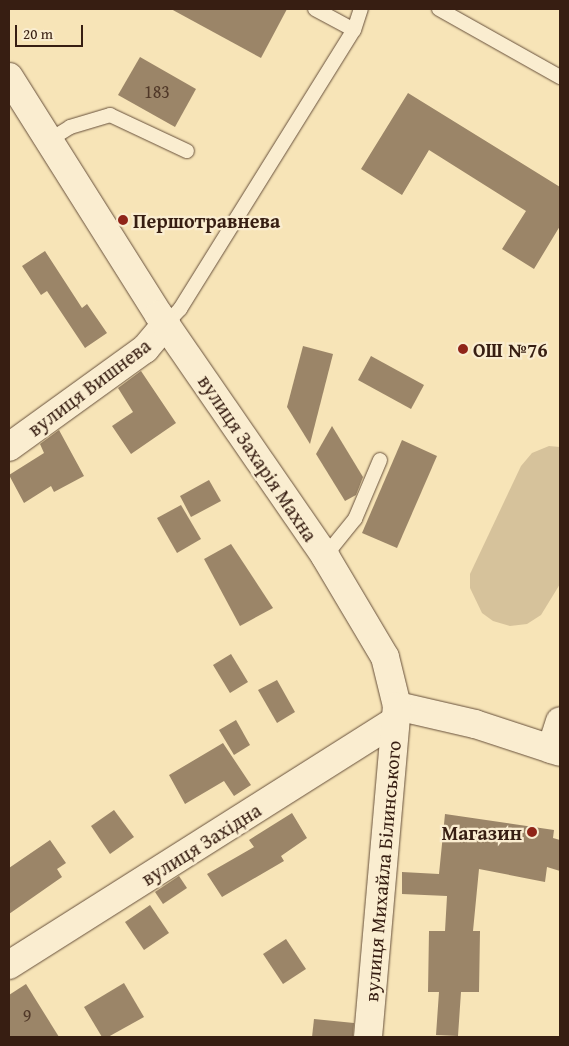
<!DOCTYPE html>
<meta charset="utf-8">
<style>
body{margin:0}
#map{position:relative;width:569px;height:1046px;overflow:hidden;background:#f7e4b7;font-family:"Gentium Book Plus",serif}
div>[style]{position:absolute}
.green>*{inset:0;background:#d6c29b}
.building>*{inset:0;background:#9b8568}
.roads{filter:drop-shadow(0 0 1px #67503b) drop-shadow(0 0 1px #67503b)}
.service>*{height:14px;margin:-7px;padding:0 7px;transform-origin:7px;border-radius:7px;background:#faedd0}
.minor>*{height:28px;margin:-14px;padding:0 14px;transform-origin:14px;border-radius:14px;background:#faedd0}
.tertiary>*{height:28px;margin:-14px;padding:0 14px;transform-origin:14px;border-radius:14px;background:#faedd0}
.dots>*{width:14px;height:14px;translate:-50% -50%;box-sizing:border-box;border:2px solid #faedd0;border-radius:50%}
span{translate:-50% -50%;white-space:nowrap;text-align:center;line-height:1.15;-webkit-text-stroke:4.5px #faedd0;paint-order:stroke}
.number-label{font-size:18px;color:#503828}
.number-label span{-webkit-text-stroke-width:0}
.poi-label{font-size:20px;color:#371e12;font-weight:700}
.left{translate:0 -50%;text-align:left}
.right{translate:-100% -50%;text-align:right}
.street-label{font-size:20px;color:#371e12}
.frame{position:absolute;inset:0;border:10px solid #371e12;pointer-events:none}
.scale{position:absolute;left:15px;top:25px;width:68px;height:22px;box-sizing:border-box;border:2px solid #371e12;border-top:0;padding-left:6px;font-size:15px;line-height:18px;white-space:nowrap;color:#371e12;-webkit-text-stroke:4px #faedd0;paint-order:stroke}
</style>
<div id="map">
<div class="green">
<i style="clip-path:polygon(549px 446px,560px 447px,560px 584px,541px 615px,527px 624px,510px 626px,493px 621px,482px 613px,470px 588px,470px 574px,521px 466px,532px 453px)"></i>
</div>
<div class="building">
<i style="clip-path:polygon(171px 9px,287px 9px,261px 58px)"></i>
<i style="clip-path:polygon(140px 57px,196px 89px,175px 127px,118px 95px)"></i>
<i style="clip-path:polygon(408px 93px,560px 187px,560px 226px,534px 269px,502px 249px,526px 211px,429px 150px,402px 195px,361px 169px)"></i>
<i style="clip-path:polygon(45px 251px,82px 308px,87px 304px,107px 333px,85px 348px,47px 291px,41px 295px,22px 266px)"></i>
<i style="clip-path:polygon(303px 346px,333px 354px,310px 444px,287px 407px)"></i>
<i style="clip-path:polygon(371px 356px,424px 385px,411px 409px,358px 380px)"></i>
<i style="clip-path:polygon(141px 371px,176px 423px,131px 454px,112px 426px,133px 412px,118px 388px)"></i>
<i style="clip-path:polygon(332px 426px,363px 477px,356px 495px,345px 501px,316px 454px)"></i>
<i style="clip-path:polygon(59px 430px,84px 476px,54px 492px,51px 486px,24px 503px,9px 475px,44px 453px,40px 444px)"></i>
<i style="clip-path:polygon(402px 440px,437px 456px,397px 548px,362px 533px)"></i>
<i style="clip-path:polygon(209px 480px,221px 501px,191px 517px,180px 496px)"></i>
<i style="clip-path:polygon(181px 505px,201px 539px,177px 553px,157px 518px)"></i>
<i style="clip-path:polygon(231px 544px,273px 608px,240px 626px,204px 559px)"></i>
<i style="clip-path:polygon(231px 654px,248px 682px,230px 693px,213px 665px)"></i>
<i style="clip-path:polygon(277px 680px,295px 712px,277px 723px,258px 690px)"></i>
<i style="clip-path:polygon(236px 720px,250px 745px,234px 755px,219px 730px)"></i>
<i style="clip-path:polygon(223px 743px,251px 785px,234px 796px,224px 781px,185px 804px,169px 775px)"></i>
<i style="clip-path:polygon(114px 810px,134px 837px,110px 854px,91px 826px)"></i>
<i style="clip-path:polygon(292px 813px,307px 838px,281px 856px,284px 861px,222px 897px,207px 874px,254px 847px,249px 840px)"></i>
<i style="clip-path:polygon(445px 814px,554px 830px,553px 838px,560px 840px,560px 871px,547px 867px,545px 882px,479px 869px,473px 931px,480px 931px,479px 992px,461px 992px,458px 1036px,436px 1035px,439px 992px,428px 992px,429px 931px,445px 931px,447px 896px,402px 894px,402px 872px,439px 874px)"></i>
<i style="clip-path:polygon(50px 840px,66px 863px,57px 869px,62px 877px,9px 914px,9px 868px)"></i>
<i style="clip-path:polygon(179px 876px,187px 888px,163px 904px,155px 892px)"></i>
<i style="clip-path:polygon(150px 905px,169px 933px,144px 950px,125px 922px)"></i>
<i style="clip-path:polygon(286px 939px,306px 969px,283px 984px,263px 954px)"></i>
<i style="clip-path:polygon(124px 983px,144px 1017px,108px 1037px,102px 1037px,84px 1007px)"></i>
<i style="clip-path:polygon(26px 984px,59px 1037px,9px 1037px,9px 995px)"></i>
<i style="clip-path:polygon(314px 1019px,354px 1023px,353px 1037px,312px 1037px)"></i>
</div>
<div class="roads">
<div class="service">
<i style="left:315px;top:9px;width:44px;rotate:28.3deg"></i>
<i style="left:439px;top:9px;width:139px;rotate:29.3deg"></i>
<i style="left:51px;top:139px;width:22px;rotate:-32deg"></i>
<i style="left:70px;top:127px;width:42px;rotate:-16.7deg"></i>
<i style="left:110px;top:115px;width:85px;rotate:25.1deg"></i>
<i style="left:166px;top:324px;width:21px;rotate:-47deg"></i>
<i style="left:180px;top:309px;width:329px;rotate:-58.1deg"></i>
<i style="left:354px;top:30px;width:22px;rotate:-72deg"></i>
<i style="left:325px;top:556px;width:48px;rotate:-51deg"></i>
<i style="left:355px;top:519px;width:64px;rotate:-67deg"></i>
</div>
<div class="minor">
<i style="left:9px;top:447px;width:168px;rotate:-35.8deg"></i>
<i style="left:145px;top:349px;width:33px;rotate:-50deg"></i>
<i style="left:551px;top:749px;width:29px;rotate:-72deg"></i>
<i style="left:9px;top:965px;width:455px;rotate:-32.3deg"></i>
</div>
<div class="tertiary">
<i style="left:9px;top:77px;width:281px;rotate:57.8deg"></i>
<i style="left:159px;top:315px;width:293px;rotate:55.4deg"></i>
<i style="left:325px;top:556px;width:117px;rotate:59.3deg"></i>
<i style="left:385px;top:657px;width:50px;rotate:76.2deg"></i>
<i style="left:397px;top:706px;width:80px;rotate:13deg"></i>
<i style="left:475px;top:724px;width:89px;rotate:18.2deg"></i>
<i style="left:368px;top:1037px;width:332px;rotate:-85deg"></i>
</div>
</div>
<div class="dots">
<i style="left:123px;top:220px;background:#8f2418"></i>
<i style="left:463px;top:349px;background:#8f2418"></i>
<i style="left:532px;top:832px;background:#8f2418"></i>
</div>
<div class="number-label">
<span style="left:157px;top:92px">183</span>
<span style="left:27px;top:1016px">9</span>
</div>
<div class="poi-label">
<span class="left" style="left:133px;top:220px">Першотравнева</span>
<span class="left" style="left:473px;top:349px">ОШ №76</span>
<span class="right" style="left:522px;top:832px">Магазин</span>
</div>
<div class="street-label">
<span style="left:89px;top:387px;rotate:-37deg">вулиця Вишнева</span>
<span style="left:258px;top:458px;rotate:56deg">вулиця Захарія Махна</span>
<span style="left:201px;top:844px;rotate:-32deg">вулиця Західна</span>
<span style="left:382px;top:871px;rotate:-85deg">вулиця Михайла Білинського</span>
</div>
<div class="frame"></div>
<div class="scale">20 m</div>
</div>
